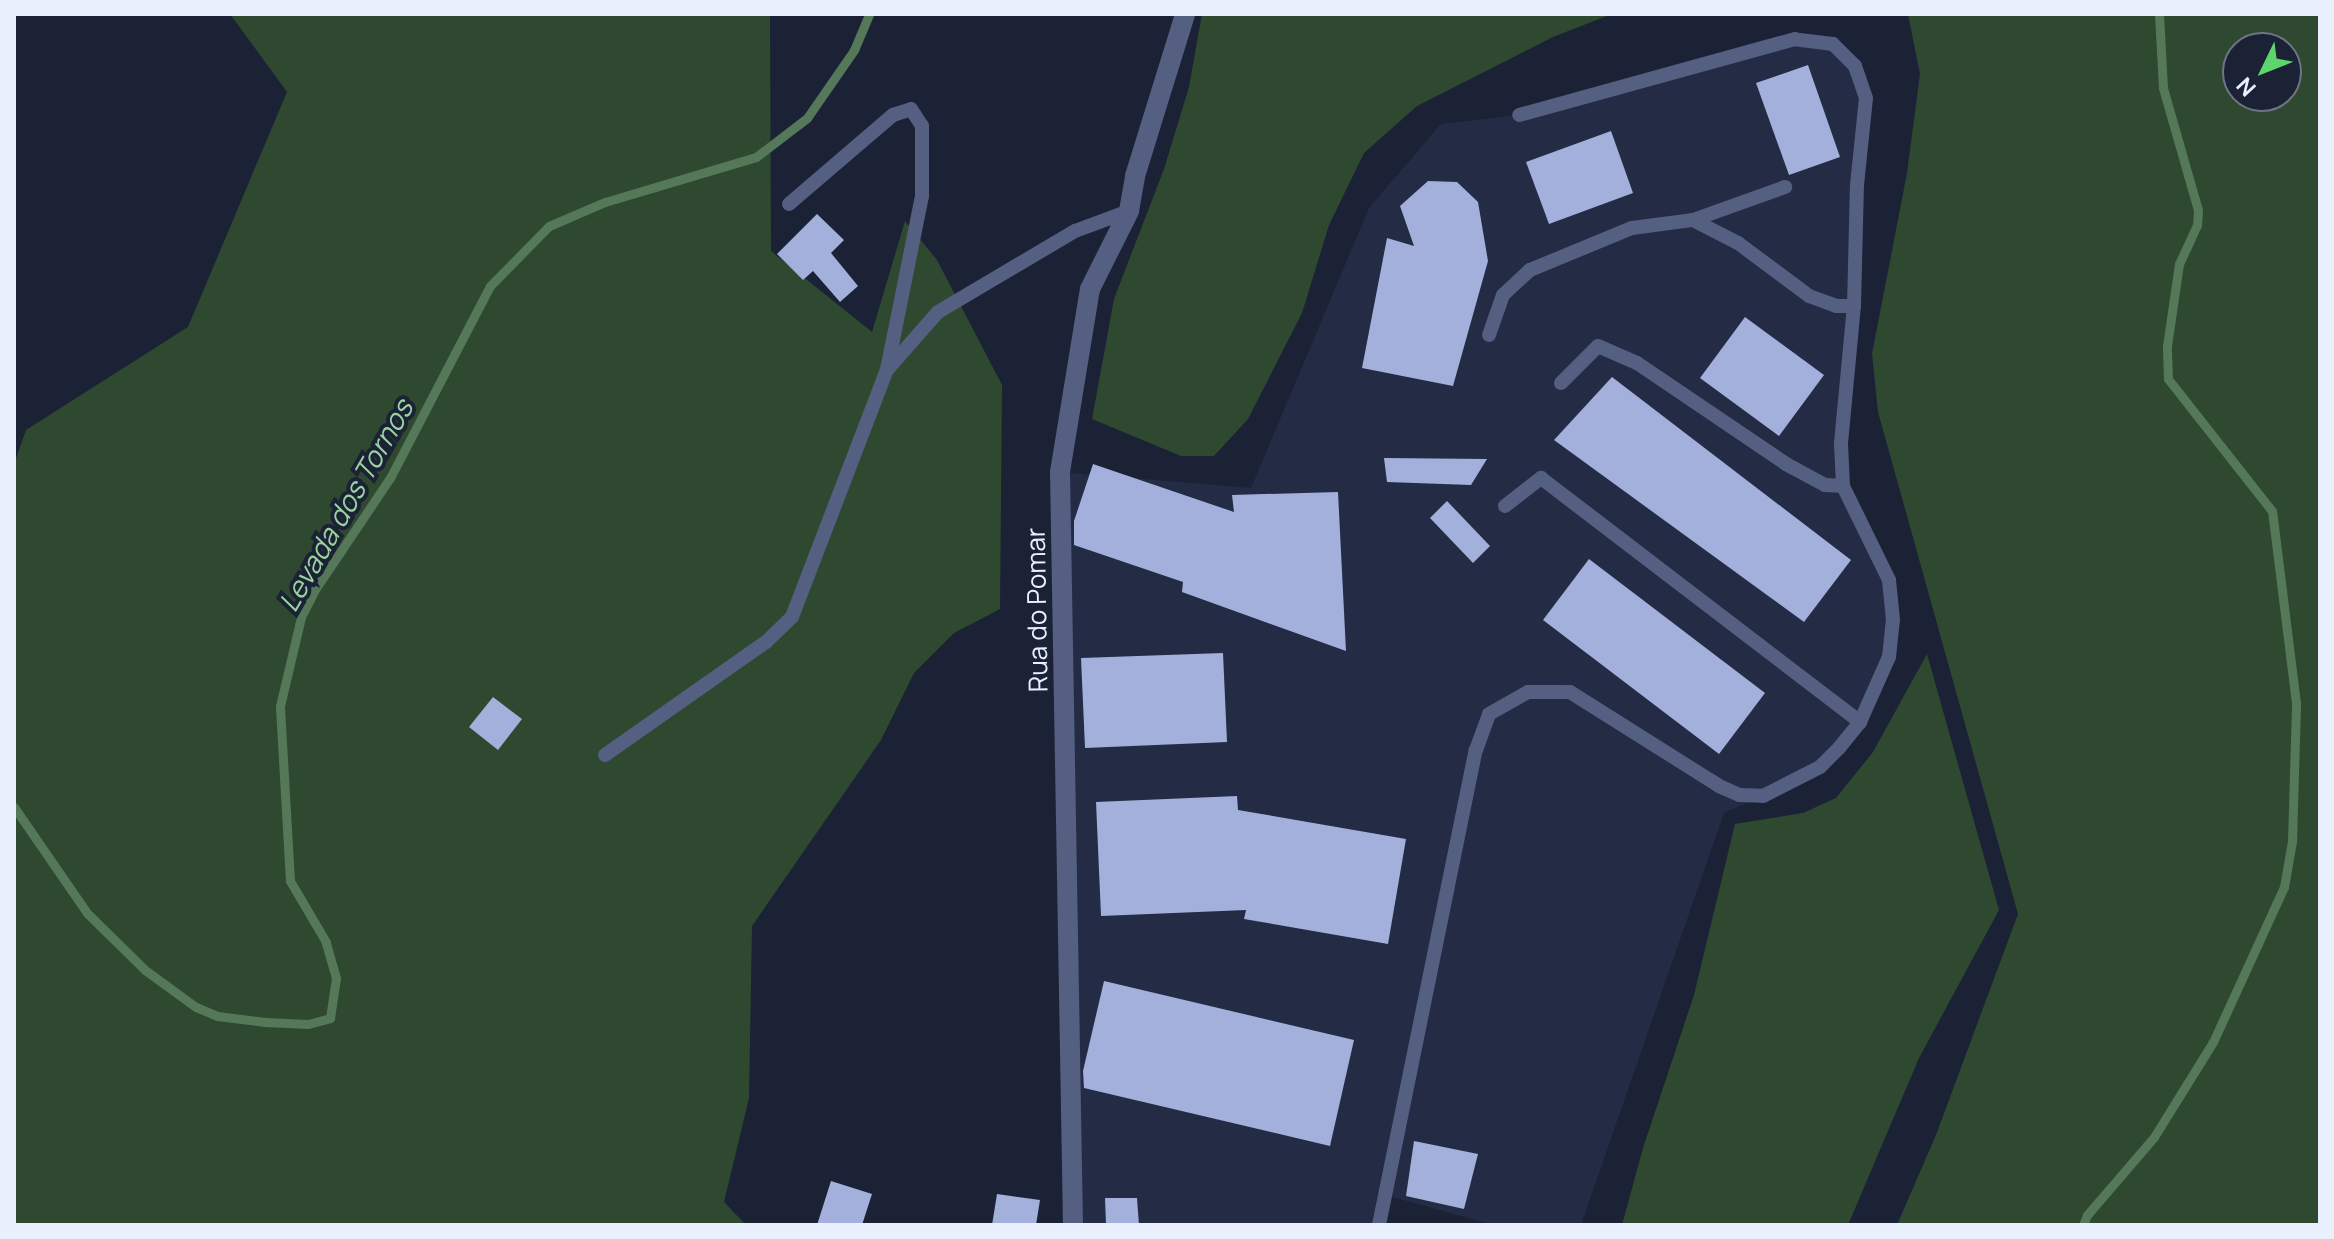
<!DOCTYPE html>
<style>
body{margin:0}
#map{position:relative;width:2334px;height:1239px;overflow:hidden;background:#1b2236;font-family:Manrope,sans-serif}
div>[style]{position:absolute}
.built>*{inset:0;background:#232b45}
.green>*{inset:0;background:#2e4930}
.stream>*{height:9px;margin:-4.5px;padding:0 4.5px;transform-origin:4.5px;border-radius:4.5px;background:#557858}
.building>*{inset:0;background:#a2b0db}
.service>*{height:14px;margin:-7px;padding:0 7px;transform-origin:7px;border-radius:7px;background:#545f81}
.minor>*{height:20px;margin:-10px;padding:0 10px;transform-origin:10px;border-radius:10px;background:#545f81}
span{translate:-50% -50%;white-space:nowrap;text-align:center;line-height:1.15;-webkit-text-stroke:8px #1b2236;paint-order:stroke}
.street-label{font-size:26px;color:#ebf0fe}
.water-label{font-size:28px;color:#9ad39e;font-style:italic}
.frame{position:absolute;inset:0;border:16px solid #ebf0fe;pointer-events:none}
.north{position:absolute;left:2222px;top:32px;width:80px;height:80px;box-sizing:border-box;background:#1b2236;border:2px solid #6e7486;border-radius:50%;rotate:227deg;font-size:22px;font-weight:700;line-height:32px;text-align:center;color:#ebf0fe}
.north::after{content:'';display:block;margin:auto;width:28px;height:36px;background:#5cd56d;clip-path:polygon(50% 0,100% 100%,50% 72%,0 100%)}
</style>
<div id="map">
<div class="built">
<i style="clip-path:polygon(1795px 39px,1833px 44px,1866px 98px,1843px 486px,1889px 580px,1889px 657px,1860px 722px,1798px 781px,1724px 813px,1581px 1225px,1494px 1225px,1385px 1195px,1379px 1225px,1073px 1225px,1060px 472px,1251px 488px,1369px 208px,1441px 124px,1519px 115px)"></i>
</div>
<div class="green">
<i style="clip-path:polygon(230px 14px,770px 14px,771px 251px,872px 332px,905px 221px,937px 260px,1002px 385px,1000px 609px,954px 633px,914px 673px,881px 740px,752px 926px,749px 1098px,724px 1202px,746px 1225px,14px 1225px,14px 464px,26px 430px,188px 327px,287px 92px)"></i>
<i style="clip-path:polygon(1202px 14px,1612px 14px,1553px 37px,1417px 106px,1364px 153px,1329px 225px,1302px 313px,1248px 419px,1214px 456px,1181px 456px,1092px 419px,1114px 299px,1164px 169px,1189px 87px)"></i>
<i style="clip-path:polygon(evenodd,1908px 14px,2320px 14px,2320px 1225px,1897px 1225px,1936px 1135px,2018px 914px,1878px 412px,1872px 354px,1907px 173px,1920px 74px,1908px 14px,2238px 48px,2286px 48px,2286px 96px,2238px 96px,2238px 48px)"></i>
<i style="clip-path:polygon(1927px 654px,1999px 910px,1919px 1058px,1848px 1225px,1622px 1225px,1643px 1148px,1694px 995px,1735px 824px,1803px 813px,1836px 798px,1873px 752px)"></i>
</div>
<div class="stream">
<i style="left:14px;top:807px;width:129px;rotate:55.4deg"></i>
<i style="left:87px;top:913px;width:81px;rotate:44.5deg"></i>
<i style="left:145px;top:970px;width:63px;rotate:36deg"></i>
<i style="left:196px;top:1007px;width:23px;rotate:23deg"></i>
<i style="left:217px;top:1016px;width:48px;rotate:7.1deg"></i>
<i style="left:265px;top:1022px;width:43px;rotate:2.7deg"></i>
<i style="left:308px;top:1024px;width:23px;rotate:-15deg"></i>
<i style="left:330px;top:1018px;width:40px;rotate:-81.5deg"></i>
<i style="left:336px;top:978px;width:37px;rotate:-106deg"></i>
<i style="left:326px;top:942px;width:71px;rotate:-120.5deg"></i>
<i style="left:290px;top:881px;width:175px;rotate:-93.3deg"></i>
<i style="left:280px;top:706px;width:91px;rotate:-76.7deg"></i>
<i style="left:301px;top:617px;width:33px;rotate:-63deg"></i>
<i style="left:316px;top:588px;width:133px;rotate:-56.1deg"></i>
<i style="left:390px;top:478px;width:216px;rotate:-62.5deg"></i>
<i style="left:490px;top:286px;width:84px;rotate:-45.5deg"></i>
<i style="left:549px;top:226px;width:61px;rotate:-23.2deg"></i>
<i style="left:605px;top:202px;width:158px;rotate:-16.6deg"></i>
<i style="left:756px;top:157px;width:64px;rotate:-37.4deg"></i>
<i style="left:807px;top:118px;width:83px;rotate:-55.3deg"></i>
<i style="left:854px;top:50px;width:39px;rotate:-67deg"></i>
<i style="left:2083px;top:1225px;width:11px;rotate:-68deg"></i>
<i style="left:2087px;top:1215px;width:103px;rotate:-49.3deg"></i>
<i style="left:2154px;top:1137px;width:112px;rotate:-58.2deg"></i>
<i style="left:2213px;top:1042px;width:170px;rotate:-65.4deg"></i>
<i style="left:2284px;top:887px;width:47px;rotate:-80.1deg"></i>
<i style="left:2292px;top:841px;width:138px;rotate:-88.3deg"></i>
<i style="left:2296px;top:703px;width:193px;rotate:-97.1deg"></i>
<i style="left:2272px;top:511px;width:168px;rotate:-128.2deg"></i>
<i style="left:2168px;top:379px;width:33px;rotate:-92deg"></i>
<i style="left:2167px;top:346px;width:83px;rotate:-81.7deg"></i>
<i style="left:2179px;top:264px;width:43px;rotate:-65.2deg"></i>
<i style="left:2197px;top:225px;width:15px;rotate:-86deg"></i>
<i style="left:2198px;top:210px;width:127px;rotate:-106deg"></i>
<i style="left:2163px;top:88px;width:74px;rotate:-93.1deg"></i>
</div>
<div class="building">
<i style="clip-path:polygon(1808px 65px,1840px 157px,1789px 175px,1756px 83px)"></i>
<i style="clip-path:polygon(1611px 131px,1633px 193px,1549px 224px,1526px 162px)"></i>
<i style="clip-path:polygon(1428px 181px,1457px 182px,1478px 202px,1488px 261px,1453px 386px,1362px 368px,1387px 238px,1414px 246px,1400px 206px)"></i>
<i style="clip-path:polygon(817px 214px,844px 240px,831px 253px,858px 286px,840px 302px,813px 271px,803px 280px,777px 254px)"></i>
<i style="clip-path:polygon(1745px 317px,1824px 375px,1779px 436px,1700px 378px)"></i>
<i style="clip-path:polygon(1612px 377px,1851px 560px,1804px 622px,1554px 440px)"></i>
<i style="clip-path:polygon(1384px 458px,1487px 459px,1471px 485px,1387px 482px)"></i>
<i style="clip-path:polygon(1093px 464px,1234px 512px,1232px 495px,1338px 492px,1346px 651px,1182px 592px,1183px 582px,1074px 545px,1074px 521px)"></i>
<i style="clip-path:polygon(1447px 501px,1490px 546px,1473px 563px,1430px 518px)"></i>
<i style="clip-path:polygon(1589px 559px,1765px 693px,1719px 754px,1543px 620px)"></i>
<i style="clip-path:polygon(1223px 653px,1227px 742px,1085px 748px,1081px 658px)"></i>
<i style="clip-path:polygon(493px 697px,522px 719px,498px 750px,469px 727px)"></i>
<i style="clip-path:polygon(1237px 796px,1238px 810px,1406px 839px,1388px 944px,1244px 919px,1246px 910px,1101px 916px,1096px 802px)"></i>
<i style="clip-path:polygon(1104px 981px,1354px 1040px,1330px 1146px,1084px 1088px,1083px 1071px)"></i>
<i style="clip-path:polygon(1414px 1141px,1478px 1154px,1464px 1209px,1406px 1196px)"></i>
<i style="clip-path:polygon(831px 1181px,872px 1194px,862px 1225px,817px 1225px)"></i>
<i style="clip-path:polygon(997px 1194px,1040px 1200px,1036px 1225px,992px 1225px)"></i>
<i style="clip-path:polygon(1105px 1198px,1137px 1198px,1139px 1225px,1106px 1225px)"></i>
</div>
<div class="service">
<i style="left:789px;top:204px;width:137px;rotate:-40.6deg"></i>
<i style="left:893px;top:115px;width:19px;rotate:-18deg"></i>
<i style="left:911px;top:109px;width:20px;rotate:57deg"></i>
<i style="left:922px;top:126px;width:70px;rotate:90deg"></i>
<i style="left:922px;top:196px;width:177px;rotate:101.4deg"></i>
<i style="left:1693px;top:220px;width:51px;rotate:27.1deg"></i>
<i style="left:1738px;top:243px;width:89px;rotate:36.7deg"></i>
<i style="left:1809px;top:296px;width:29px;rotate:20deg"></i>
<i style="left:1836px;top:306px;width:18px"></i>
<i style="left:1489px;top:335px;width:42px;rotate:-70.7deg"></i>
<i style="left:1503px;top:295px;width:37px;rotate:-43deg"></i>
<i style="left:1530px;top:270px;width:110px;rotate:-22.4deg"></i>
<i style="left:1632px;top:228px;width:62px;rotate:-7.5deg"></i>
<i style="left:1693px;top:220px;width:98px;rotate:-19.7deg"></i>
<i style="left:1561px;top:383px;width:52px;rotate:-45deg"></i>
<i style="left:1598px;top:346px;width:43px;rotate:23.6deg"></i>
<i style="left:1637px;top:363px;width:180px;rotate:34.1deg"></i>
<i style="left:1786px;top:464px;width:44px;rotate:28.3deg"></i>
<i style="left:1825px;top:485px;width:18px;rotate:3deg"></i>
<i style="left:1505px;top:506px;width:46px;rotate:-37.9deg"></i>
<i style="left:1541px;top:478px;width:402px;rotate:37.4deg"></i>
<i style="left:605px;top:755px;width:197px;rotate:-35.1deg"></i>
<i style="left:766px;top:642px;width:36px;rotate:-44deg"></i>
<i style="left:792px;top:617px;width:265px;rotate:-69deg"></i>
<i style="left:887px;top:370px;width:77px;rotate:-48.7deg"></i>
<i style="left:938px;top:312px;width:159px;rotate:-30.6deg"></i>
<i style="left:1075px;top:231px;width:58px;rotate:-20.3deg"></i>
<i style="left:1379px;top:1225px;width:485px;rotate:-78.5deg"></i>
<i style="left:1476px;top:750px;width:38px;rotate:-70deg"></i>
<i style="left:1489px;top:714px;width:45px;rotate:-29.4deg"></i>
<i style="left:1528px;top:692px;width:42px"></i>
<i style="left:1570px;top:692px;width:176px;rotate:32.2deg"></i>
<i style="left:1719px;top:786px;width:22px;rotate:24deg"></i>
<i style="left:1739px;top:795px;width:24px;rotate:2deg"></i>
<i style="left:1763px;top:796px;width:64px;rotate:-27deg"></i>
<i style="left:1820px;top:767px;width:27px;rotate:-45deg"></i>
<i style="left:1839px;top:748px;width:33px;rotate:-51deg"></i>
<i style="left:1860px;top:722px;width:71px;rotate:-66deg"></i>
<i style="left:1889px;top:657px;width:37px;rotate:-84deg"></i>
<i style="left:1893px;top:620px;width:40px;rotate:-95.7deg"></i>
<i style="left:1889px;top:580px;width:105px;rotate:-116.1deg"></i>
<i style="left:1843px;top:486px;width:43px;rotate:-92.7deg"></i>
<i style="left:1841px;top:443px;width:138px;rotate:-84.6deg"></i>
<i style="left:1854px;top:306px;width:121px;rotate:-88.6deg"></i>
<i style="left:1857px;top:185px;width:87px;rotate:-84.1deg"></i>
<i style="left:1866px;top:98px;width:34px;rotate:-109deg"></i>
<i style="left:1855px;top:66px;width:31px;rotate:-135deg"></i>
<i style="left:1833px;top:44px;width:38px;rotate:-173deg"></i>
<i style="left:1795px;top:39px;width:286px;rotate:164.6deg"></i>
</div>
<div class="minor">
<i style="left:1073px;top:1225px;width:753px;rotate:-90.99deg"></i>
<i style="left:1060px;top:472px;width:185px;rotate:-80.7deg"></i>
<i style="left:1090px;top:289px;width:87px;rotate:-63.4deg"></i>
<i style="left:1129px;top:211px;width:36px;rotate:-80deg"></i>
<i style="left:1135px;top:176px;width:170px;rotate:-72.8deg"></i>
</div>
<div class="street-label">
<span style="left:1037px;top:610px;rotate:-91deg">Rua do Pomar</span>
</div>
<div class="water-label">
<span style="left:345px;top:505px;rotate:-60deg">Levada dos Tornos</span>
</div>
<div class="frame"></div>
<div class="north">N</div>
</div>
